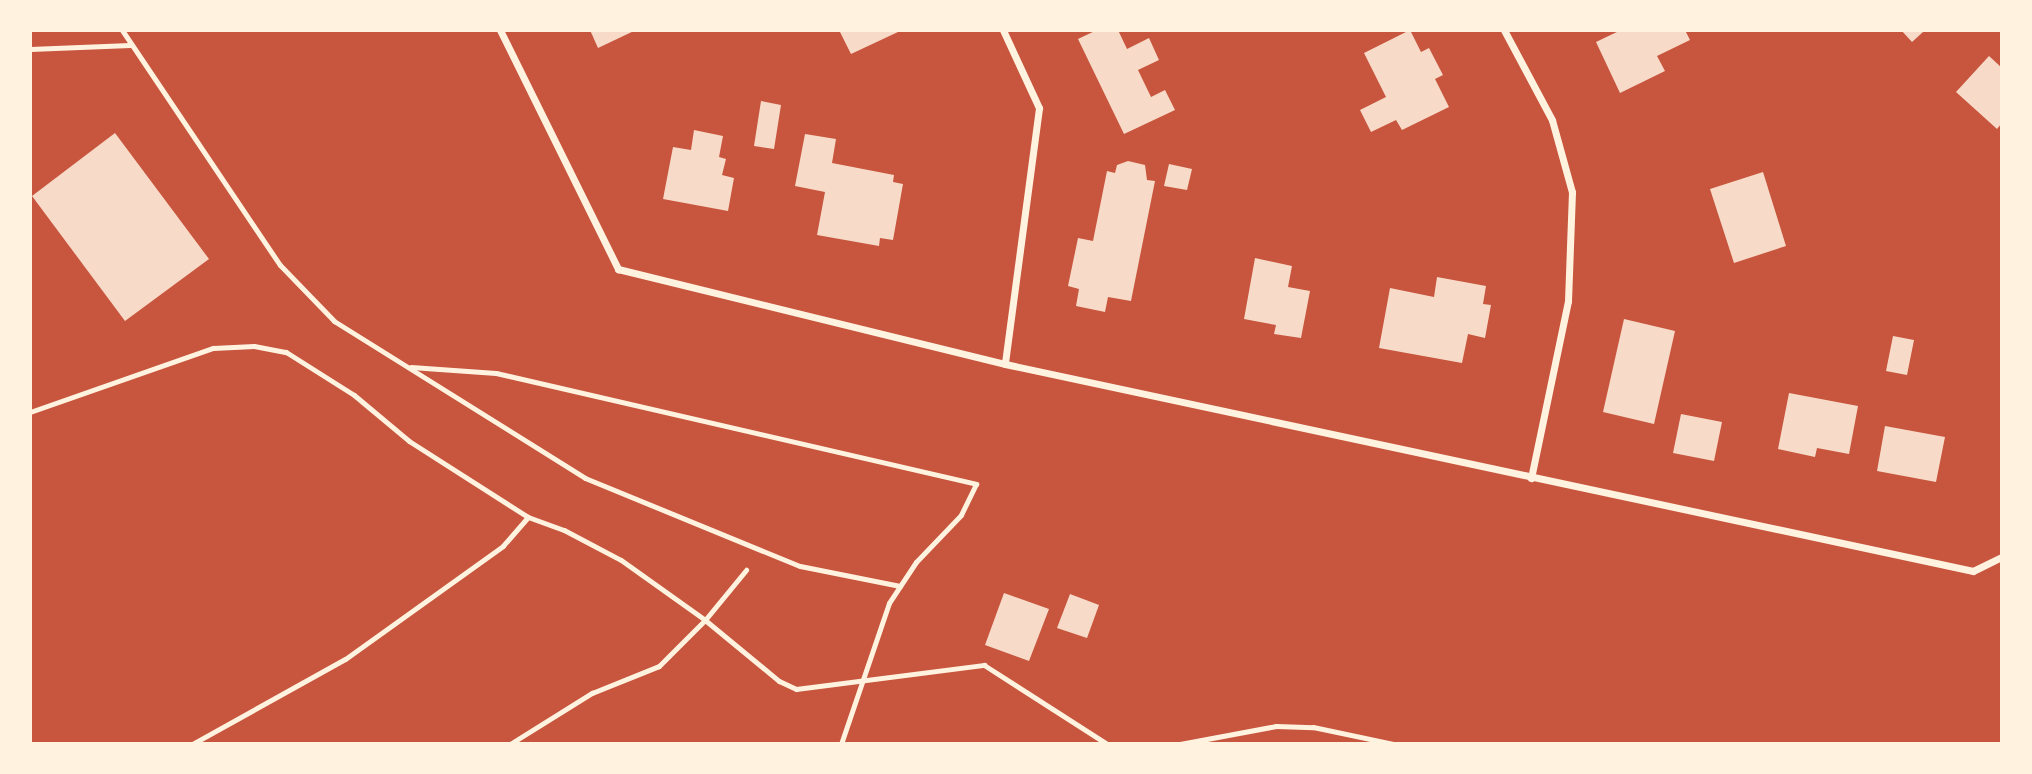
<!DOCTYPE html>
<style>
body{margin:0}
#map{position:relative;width:2032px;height:774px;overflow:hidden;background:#c8553d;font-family:"Titillium Web",sans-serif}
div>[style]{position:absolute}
.building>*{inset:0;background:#f7dbc8}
.service>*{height:5px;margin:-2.5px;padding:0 2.5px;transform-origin:2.5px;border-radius:2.5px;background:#fff3e0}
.minor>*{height:7px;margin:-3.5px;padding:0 3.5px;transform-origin:3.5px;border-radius:3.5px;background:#fff3e0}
span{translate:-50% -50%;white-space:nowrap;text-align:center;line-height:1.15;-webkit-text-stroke:6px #fff3e0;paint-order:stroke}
.frame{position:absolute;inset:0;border:32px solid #fff3e0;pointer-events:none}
</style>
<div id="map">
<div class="building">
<i style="clip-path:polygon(590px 30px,636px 30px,598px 48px)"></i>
<i style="clip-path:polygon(839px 30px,897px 30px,898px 32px,851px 54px)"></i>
<i style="clip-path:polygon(1097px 30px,1118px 30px,1127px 49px,1149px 38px,1159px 60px,1138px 70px,1151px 97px,1165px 90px,1175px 110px,1124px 134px,1078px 39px)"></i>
<i style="clip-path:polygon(1410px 30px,1421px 52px,1429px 48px,1443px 75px,1435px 79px,1449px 107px,1402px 130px,1396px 120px,1371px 132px,1360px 110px,1386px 97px,1364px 53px)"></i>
<i style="clip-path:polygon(1621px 30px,1685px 30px,1690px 40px,1657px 56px,1665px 71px,1620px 93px,1596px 42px)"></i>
<i style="clip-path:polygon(1901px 30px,1921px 30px,1923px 32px,1912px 42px)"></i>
<i style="clip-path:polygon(1989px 56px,2002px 68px,2002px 123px,1997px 129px,1956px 92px)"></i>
<i style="clip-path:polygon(761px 101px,781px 105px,774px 149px,754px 146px)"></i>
<i style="clip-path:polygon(694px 130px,723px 136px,719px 157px,726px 159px,722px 175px,734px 178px,728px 211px,663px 199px,673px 147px,691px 150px)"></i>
<i style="clip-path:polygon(115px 133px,209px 259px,125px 321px,32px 196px)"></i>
<i style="clip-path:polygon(805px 134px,836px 139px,832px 163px,894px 175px,893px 182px,903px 184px,893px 240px,880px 238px,879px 246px,817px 235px,825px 192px,795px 186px)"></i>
<i style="clip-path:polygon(1128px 161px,1145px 165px,1147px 180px,1155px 181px,1131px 301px,1108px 297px,1105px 312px,1076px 306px,1079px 289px,1068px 286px,1078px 238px,1093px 241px,1107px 171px,1115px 173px,1117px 165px)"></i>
<i style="clip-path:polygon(1169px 164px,1192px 169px,1187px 190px,1164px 186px)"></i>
<i style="clip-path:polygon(1763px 172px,1786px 246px,1734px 263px,1710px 189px)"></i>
<i style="clip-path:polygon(1255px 258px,1292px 266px,1288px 287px,1310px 291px,1301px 338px,1274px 334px,1276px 325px,1244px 319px)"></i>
<i style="clip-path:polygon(1437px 277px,1486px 286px,1483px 304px,1491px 305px,1485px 338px,1468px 334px,1462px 363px,1379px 348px,1390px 288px,1434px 297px)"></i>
<i style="clip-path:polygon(1624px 319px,1675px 331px,1654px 424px,1603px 412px)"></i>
<i style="clip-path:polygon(1893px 336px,1914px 340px,1907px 375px,1886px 371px)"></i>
<i style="clip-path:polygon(1789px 393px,1858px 406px,1849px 454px,1817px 448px,1815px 457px,1778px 449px)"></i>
<i style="clip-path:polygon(1681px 414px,1722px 422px,1714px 461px,1673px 453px)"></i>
<i style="clip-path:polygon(1885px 426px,1945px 437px,1936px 482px,1877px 471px)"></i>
<i style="clip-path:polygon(1004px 593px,1049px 609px,1029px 661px,985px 645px)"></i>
<i style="clip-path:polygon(1070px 594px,1099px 605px,1087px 638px,1057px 628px)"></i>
</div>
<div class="service">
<i style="left:122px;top:30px;width:283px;rotate:56.1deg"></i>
<i style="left:280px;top:265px;width:78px;rotate:46deg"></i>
<i style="left:334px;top:321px;width:296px;rotate:32deg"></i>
<i style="left:585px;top:478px;width:232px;rotate:22.3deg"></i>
<i style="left:800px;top:566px;width:102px;rotate:11.3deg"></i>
<i style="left:30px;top:49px;width:100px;rotate:-2.3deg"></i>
<i style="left:411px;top:367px;width:85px;rotate:4deg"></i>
<i style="left:496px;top:373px;width:493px;rotate:13deg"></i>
<i style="left:976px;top:484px;width:34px;rotate:116deg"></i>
<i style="left:961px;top:515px;width:65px;rotate:133.8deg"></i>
<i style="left:916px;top:562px;width:49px;rotate:123.4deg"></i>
<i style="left:889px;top:603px;width:149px;rotate:108.8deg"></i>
<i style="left:30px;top:412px;width:194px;rotate:-19.3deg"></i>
<i style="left:213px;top:348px;width:41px;rotate:-2.8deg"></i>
<i style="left:254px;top:346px;width:33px;rotate:11deg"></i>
<i style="left:286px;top:352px;width:80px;rotate:32.3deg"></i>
<i style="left:354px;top:395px;width:72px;rotate:39.9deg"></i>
<i style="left:409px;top:441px;width:141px;rotate:32.6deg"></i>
<i style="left:528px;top:517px;width:38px;rotate:131deg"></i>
<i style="left:503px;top:546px;width:194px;rotate:144.4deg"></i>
<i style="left:345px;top:659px;width:175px;rotate:150.9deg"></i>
<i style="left:528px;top:517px;width:38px;rotate:20deg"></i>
<i style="left:564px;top:530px;width:64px;rotate:27.8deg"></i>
<i style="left:621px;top:560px;width:103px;rotate:35.5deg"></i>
<i style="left:705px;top:620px;width:65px;rotate:-50.6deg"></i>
<i style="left:510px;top:744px;width:97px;rotate:-31.9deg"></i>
<i style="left:592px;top:693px;width:72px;rotate:-21.9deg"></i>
<i style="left:659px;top:666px;width:65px;rotate:-45deg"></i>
<i style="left:705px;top:620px;width:96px;rotate:39.5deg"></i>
<i style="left:779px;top:681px;width:19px;rotate:25deg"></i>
<i style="left:796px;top:689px;width:190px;rotate:-7.3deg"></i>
<i style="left:984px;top:665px;width:146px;rotate:32.7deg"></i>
<i style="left:1180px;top:744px;width:98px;rotate:-10.6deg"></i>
<i style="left:1276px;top:726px;width:37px;rotate:2deg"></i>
<i style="left:1313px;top:727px;width:83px;rotate:11.9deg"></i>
</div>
<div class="minor">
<i style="left:500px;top:30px;width:267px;rotate:63.7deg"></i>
<i style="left:618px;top:269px;width:398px;rotate:13.8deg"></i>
<i style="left:1005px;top:364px;width:990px;rotate:12.07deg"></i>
<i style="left:1973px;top:571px;width:32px;rotate:-26deg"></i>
<i style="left:1003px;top:30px;width:86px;rotate:65.2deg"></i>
<i style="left:1039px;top:108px;width:258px;rotate:97.6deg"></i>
<i style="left:1504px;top:30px;width:102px;rotate:61.9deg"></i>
<i style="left:1552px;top:120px;width:75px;rotate:74.5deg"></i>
<i style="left:1572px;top:192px;width:109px;rotate:92.1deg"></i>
<i style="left:1568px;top:301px;width:181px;rotate:101.8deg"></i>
</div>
<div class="frame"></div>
</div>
